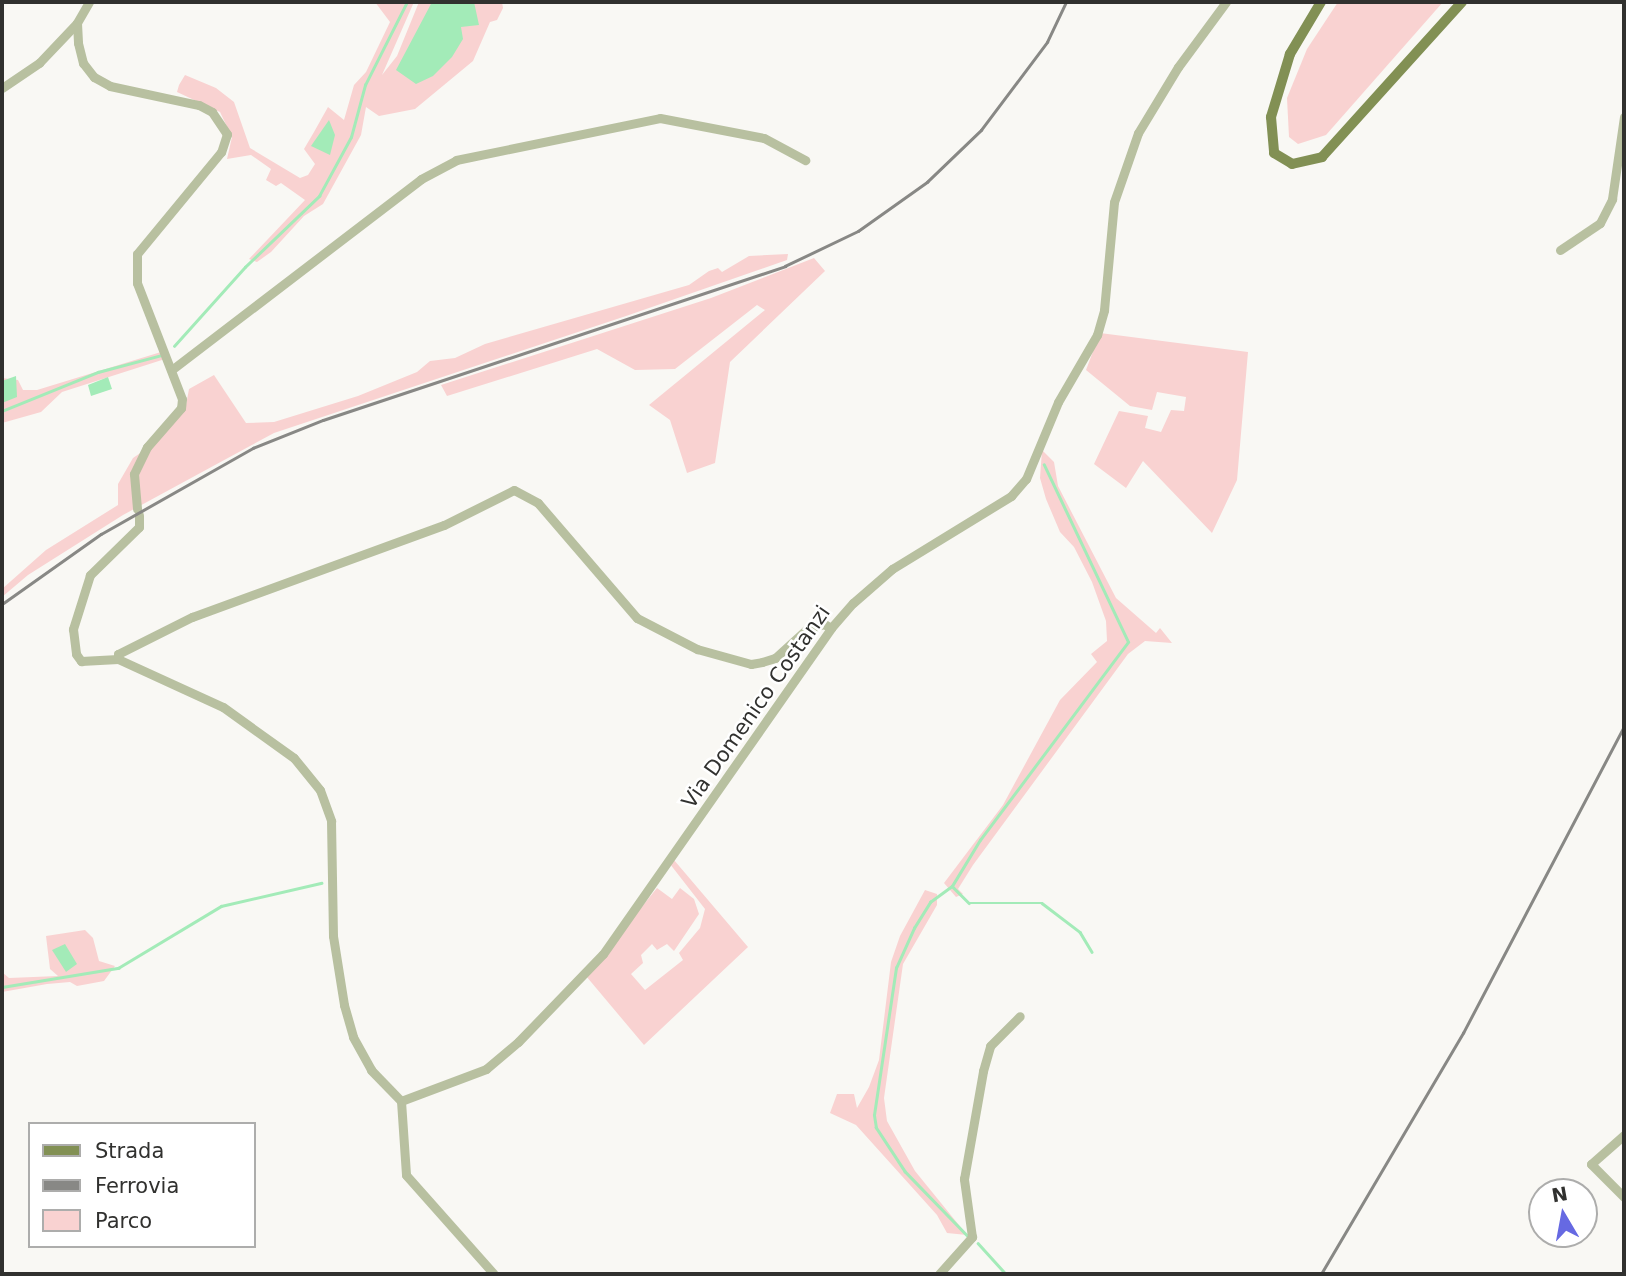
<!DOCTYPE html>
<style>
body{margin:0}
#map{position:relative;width:1626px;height:1276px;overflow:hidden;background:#f9f8f4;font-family:"DejaVu Sans",sans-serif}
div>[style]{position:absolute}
.green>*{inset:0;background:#f9d2d1}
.water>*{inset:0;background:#a3ebb8}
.stream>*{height:2.5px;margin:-1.25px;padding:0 1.25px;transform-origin:1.25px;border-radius:1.25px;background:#a3ebb8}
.minor>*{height:9px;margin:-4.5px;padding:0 4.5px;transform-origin:4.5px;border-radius:4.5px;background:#b8c0a0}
.major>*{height:10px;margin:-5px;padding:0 5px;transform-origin:5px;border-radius:5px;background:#829054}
.rail>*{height:2.5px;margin:-1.25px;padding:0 1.25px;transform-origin:1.25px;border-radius:1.25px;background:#888885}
span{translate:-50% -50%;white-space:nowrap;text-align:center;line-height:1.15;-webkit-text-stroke:5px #fff;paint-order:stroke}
.street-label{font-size:21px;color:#31312f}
.frame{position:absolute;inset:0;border:4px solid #31312f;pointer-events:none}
.legend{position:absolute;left:28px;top:1122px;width:228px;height:126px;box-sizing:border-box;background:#fff;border:2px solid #adadac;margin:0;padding:9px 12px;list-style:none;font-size:21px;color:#31312f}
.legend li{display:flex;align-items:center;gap:14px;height:35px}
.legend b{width:35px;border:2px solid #adadac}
.north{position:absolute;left:1528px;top:1178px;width:70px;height:70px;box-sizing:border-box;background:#fff;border:2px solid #adadac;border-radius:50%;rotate:350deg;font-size:19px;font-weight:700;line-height:28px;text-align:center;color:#31312f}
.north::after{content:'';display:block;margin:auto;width:24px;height:32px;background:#6669e2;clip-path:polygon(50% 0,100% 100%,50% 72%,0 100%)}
</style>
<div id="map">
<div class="green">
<i style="clip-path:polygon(375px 2px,414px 2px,382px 75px,397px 56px,419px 2px,502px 2px,503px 8px,497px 20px,490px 22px,473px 61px,415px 109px,379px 116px,366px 107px,361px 135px,323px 204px,304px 216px,271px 252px,257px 262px,249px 259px,305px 200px,281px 183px,276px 186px,266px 180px,271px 169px,251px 155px,227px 159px,232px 137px,220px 112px,177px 92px,179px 85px,185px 75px,216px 88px,234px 102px,250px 148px,300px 178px,308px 175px,315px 164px,304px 149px,314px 132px,328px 107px,344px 120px,354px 85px,366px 72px,390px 22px)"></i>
<i style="clip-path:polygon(1338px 2px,1443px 2px,1326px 135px,1298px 144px,1289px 137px,1287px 98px,1307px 49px)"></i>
<i style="clip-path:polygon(788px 254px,787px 260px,626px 316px,274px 433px,123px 515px,28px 575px,2px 597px,2px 589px,46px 550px,118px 505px,118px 484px,133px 458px,152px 445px,186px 405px,189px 389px,214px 375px,246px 423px,274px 422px,358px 396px,417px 372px,430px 361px,455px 358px,485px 344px,689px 285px,709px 271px,718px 268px,722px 272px,749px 256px)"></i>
<i style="clip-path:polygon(814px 258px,825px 271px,730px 362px,715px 463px,687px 473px,670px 420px,649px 405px,765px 310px,757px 305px,675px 369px,635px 370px,597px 349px,447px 396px,441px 385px,711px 298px)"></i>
<i style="clip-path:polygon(1100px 333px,1248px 352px,1237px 480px,1212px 533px,1143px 461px,1126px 488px,1094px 464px,1119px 411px,1148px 416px,1145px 428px,1161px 432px,1171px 410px,1184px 411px,1186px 397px,1157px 392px,1152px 410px,1130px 406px,1086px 370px)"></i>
<i style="clip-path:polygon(161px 352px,165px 359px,62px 392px,41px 412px,2px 423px,2px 378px,18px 380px,23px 390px,37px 390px)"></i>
<i style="clip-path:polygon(1042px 450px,1054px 462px,1058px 486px,1116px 598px,1156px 633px,1160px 628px,1172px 643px,1145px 641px,1128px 654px,973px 865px,958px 889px,963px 894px,956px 897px,944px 883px,1003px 805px,1060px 700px,1097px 662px,1091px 654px,1107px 641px,1106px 621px,1092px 582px,1074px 547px,1060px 532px,1046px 499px,1040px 478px)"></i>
<i style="clip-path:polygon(674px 860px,748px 947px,644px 1045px,586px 976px,657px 888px,672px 899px,680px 888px,694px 899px,699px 914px,674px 951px,667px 944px,657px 950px,652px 944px,641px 955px,643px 963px,631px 974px,645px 990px,683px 960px,679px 953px,700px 928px,705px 909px,670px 864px)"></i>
<i style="clip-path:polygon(925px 890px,937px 894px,937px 905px,903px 964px,884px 1098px,887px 1121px,915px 1171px,967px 1235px,947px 1233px,937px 1215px,856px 1125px,830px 1113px,837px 1094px,854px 1094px,857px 1108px,869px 1087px,879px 1060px,891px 962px,900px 936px)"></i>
<i style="clip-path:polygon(85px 930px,93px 938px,99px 961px,115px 966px,104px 981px,77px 986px,70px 982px,47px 984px,2px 992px,2px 972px,9px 978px,58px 976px,50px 969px,46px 936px)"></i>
</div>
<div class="water">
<i style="clip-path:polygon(432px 2px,474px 2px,479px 25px,461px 27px,463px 39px,452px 57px,433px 76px,416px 84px,396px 70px)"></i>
<i style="clip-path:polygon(329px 120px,335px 135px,330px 155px,311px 146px)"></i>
<i style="clip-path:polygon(16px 376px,17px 397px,2px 403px,2px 381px)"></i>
<i style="clip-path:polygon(108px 377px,112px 389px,91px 396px,88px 385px)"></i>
<i style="clip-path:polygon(65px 944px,77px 964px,66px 972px,52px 950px)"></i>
</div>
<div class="stream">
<i style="left:174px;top:346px;width:106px;rotate:-48.1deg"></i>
<i style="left:245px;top:267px;width:103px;rotate:-43.8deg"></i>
<i style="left:319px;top:196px;width:67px;rotate:-61.5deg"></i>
<i style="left:351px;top:137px;width:54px;rotate:-74.9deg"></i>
<i style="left:365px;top:85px;width:93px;rotate:-63.2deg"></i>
<i style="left:2px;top:411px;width:104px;rotate:-22.1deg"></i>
<i style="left:98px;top:372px;width:66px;rotate:-14.9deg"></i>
<i style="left:952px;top:886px;width:24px;rotate:45deg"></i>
<i style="left:969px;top:903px;width:73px"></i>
<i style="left:1042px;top:903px;width:48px;rotate:37.3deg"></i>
<i style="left:1080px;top:932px;width:23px;rotate:59deg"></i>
<i style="left:2px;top:987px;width:118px;rotate:-9.3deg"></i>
<i style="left:118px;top:968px;width:120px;rotate:-31deg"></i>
<i style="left:221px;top:906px;width:103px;rotate:-13deg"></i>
<i style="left:968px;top:1237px;width:91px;rotate:-134.1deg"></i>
<i style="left:905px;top:1172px;width:53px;rotate:-123.4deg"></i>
<i style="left:876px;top:1128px;width:13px;rotate:-99deg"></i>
<i style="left:874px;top:1115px;width:149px;rotate:-81.5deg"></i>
<i style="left:896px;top:968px;width:44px;rotate:-65.8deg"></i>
<i style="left:914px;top:928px;width:31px;rotate:-58deg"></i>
<i style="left:930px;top:902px;width:27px;rotate:-36deg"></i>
<i style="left:952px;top:886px;width:54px;rotate:-58.7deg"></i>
<i style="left:980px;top:840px;width:247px;rotate:-53.2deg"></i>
<i style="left:1128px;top:642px;width:196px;rotate:-115.4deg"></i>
<i style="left:978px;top:1243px;width:42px;rotate:47.9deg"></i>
</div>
<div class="minor">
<i style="left:89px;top:2px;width:24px;rotate:120deg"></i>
<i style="left:77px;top:23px;width:20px;rotate:87deg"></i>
<i style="left:78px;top:43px;width:21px;rotate:76deg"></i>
<i style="left:83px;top:63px;width:18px;rotate:52deg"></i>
<i style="left:94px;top:77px;width:18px;rotate:29deg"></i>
<i style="left:110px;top:86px;width:91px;rotate:12.1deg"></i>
<i style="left:199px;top:105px;width:15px;rotate:28deg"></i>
<i style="left:212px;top:112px;width:27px;rotate:56deg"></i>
<i style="left:227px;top:134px;width:19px;rotate:108deg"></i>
<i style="left:221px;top:152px;width:132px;rotate:129.5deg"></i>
<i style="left:137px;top:254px;width:29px;rotate:90deg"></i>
<i style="left:137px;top:283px;width:124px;rotate:68.8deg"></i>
<i style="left:182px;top:399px;width:9px;rotate:96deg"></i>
<i style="left:181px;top:408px;width:52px;rotate:131.1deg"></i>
<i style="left:147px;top:447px;width:30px;rotate:116deg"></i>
<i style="left:134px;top:474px;width:35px;rotate:85deg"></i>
<i style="left:2px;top:88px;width:45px;rotate:-34deg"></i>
<i style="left:39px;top:63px;width:55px;rotate:-46.5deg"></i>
<i style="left:1560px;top:250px;width:48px;rotate:-34deg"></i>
<i style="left:1600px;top:223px;width:27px;rotate:-63deg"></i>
<i style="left:1612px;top:199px;width:83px;rotate:-81.7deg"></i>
<i style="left:174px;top:368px;width:311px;rotate:-37.4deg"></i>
<i style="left:421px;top:179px;width:40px;rotate:-28deg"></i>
<i style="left:456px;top:160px;width:208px;rotate:-11.6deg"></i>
<i style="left:660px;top:118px;width:106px;rotate:10.9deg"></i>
<i style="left:764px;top:138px;width:47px;rotate:28.2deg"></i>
<i style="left:139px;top:515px;width:12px;rotate:90deg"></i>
<i style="left:139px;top:527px;width:69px;rotate:135.6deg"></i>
<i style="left:90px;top:575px;width:57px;rotate:107.5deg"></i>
<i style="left:73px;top:629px;width:25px;rotate:83deg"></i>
<i style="left:76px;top:654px;width:9px;rotate:54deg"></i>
<i style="left:81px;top:661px;width:37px;rotate:-3deg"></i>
<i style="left:118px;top:659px;width:115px;rotate:24.6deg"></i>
<i style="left:223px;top:707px;width:87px;rotate:35.7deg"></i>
<i style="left:294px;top:758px;width:41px;rotate:50.9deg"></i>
<i style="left:320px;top:790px;width:33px;rotate:70deg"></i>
<i style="left:331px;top:821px;width:115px;rotate:89deg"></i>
<i style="left:333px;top:936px;width:70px;rotate:80.9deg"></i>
<i style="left:344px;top:1005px;width:33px;rotate:74deg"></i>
<i style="left:353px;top:1037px;width:38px;rotate:61deg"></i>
<i style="left:371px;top:1070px;width:43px;rotate:45.9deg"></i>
<i style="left:118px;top:659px;width:5px;rotate:-90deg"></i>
<i style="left:118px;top:654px;width:83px;rotate:-26.6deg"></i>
<i style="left:192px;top:617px;width:268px;rotate:-20.1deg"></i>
<i style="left:444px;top:525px;width:78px;rotate:-26.6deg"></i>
<i style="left:514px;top:490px;width:27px;rotate:28deg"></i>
<i style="left:538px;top:503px;width:152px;rotate:49.3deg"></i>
<i style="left:637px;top:618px;width:68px;rotate:27.3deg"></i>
<i style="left:697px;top:649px;width:56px;rotate:15.5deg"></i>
<i style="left:751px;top:664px;width:11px;rotate:-10deg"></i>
<i style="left:762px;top:662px;width:14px;rotate:-17deg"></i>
<i style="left:775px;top:658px;width:43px;rotate:-42.2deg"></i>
<i style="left:807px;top:629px;width:18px;rotate:-16deg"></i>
<i style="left:824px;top:624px;width:8px;rotate:30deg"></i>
<i style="left:401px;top:1101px;width:91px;rotate:-20.6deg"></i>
<i style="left:486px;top:1069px;width:42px;rotate:-40.2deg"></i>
<i style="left:518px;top:1042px;width:122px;rotate:-46deg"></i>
<i style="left:603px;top:954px;width:398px;rotate:-55deg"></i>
<i style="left:831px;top:628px;width:33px;rotate:-49deg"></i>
<i style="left:853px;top:603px;width:52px;rotate:-41.1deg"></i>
<i style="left:892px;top:569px;width:140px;rotate:-31.5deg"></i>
<i style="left:1011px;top:496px;width:23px;rotate:-49deg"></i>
<i style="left:1026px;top:479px;width:83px;rotate:-67.4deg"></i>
<i style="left:1058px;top:402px;width:78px;rotate:-59.8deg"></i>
<i style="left:1097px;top:335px;width:26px;rotate:-74deg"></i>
<i style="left:1104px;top:310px;width:108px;rotate:-84.7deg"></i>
<i style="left:1114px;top:202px;width:73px;rotate:-70.8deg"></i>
<i style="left:1138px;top:133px;width:77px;rotate:-58.8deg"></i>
<i style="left:1178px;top:67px;width:81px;rotate:-53.6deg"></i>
<i style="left:401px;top:1101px;width:74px;rotate:86.1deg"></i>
<i style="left:406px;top:1175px;width:132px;rotate:48.4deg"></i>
<i style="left:1624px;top:1135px;width:44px;rotate:138.7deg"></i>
<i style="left:1591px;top:1164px;width:47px;rotate:45deg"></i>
<i style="left:939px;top:1274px;width:50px;rotate:-48.3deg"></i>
<i style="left:972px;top:1237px;width:59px;rotate:-97.9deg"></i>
<i style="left:964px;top:1179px;width:110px;rotate:-80deg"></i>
<i style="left:983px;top:1071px;width:26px;rotate:-74deg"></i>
<i style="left:990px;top:1046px;width:42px;rotate:-45deg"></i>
</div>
<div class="major">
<i style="left:1321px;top:2px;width:61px;rotate:120.8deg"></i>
<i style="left:1290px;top:54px;width:66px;rotate:106.8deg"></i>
<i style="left:1271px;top:117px;width:36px;rotate:85deg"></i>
<i style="left:1274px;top:153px;width:21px;rotate:31deg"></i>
<i style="left:1292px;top:164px;width:31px;rotate:-13deg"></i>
<i style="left:1322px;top:157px;width:209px;rotate:-47.9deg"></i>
</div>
<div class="rail">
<i style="left:2px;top:604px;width:121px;rotate:-35.3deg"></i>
<i style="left:101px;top:534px;width:175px;rotate:-29.5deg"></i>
<i style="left:253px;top:448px;width:75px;rotate:-21.8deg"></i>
<i style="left:323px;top:420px;width:487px;rotate:-18.4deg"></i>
<i style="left:785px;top:266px;width:81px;rotate:-25.6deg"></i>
<i style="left:858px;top:231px;width:85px;rotate:-35.4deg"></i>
<i style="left:927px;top:182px;width:75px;rotate:-43.9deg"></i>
<i style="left:981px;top:130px;width:110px;rotate:-53.1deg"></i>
<i style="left:1047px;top:42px;width:44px;rotate:-64.6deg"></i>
<i style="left:1321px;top:1274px;width:280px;rotate:-59.5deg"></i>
<i style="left:1463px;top:1033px;width:347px;rotate:-62.3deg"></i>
</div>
<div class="street-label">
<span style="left:756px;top:707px;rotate:-55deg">Via Domenico Costanzi</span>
</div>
<div class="frame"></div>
<ul class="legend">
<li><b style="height:9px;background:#829054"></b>Strada</li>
<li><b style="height:9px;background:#888885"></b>Ferrovia</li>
<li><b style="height:19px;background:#f9d2d1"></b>Parco</li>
</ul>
<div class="north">N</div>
</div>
